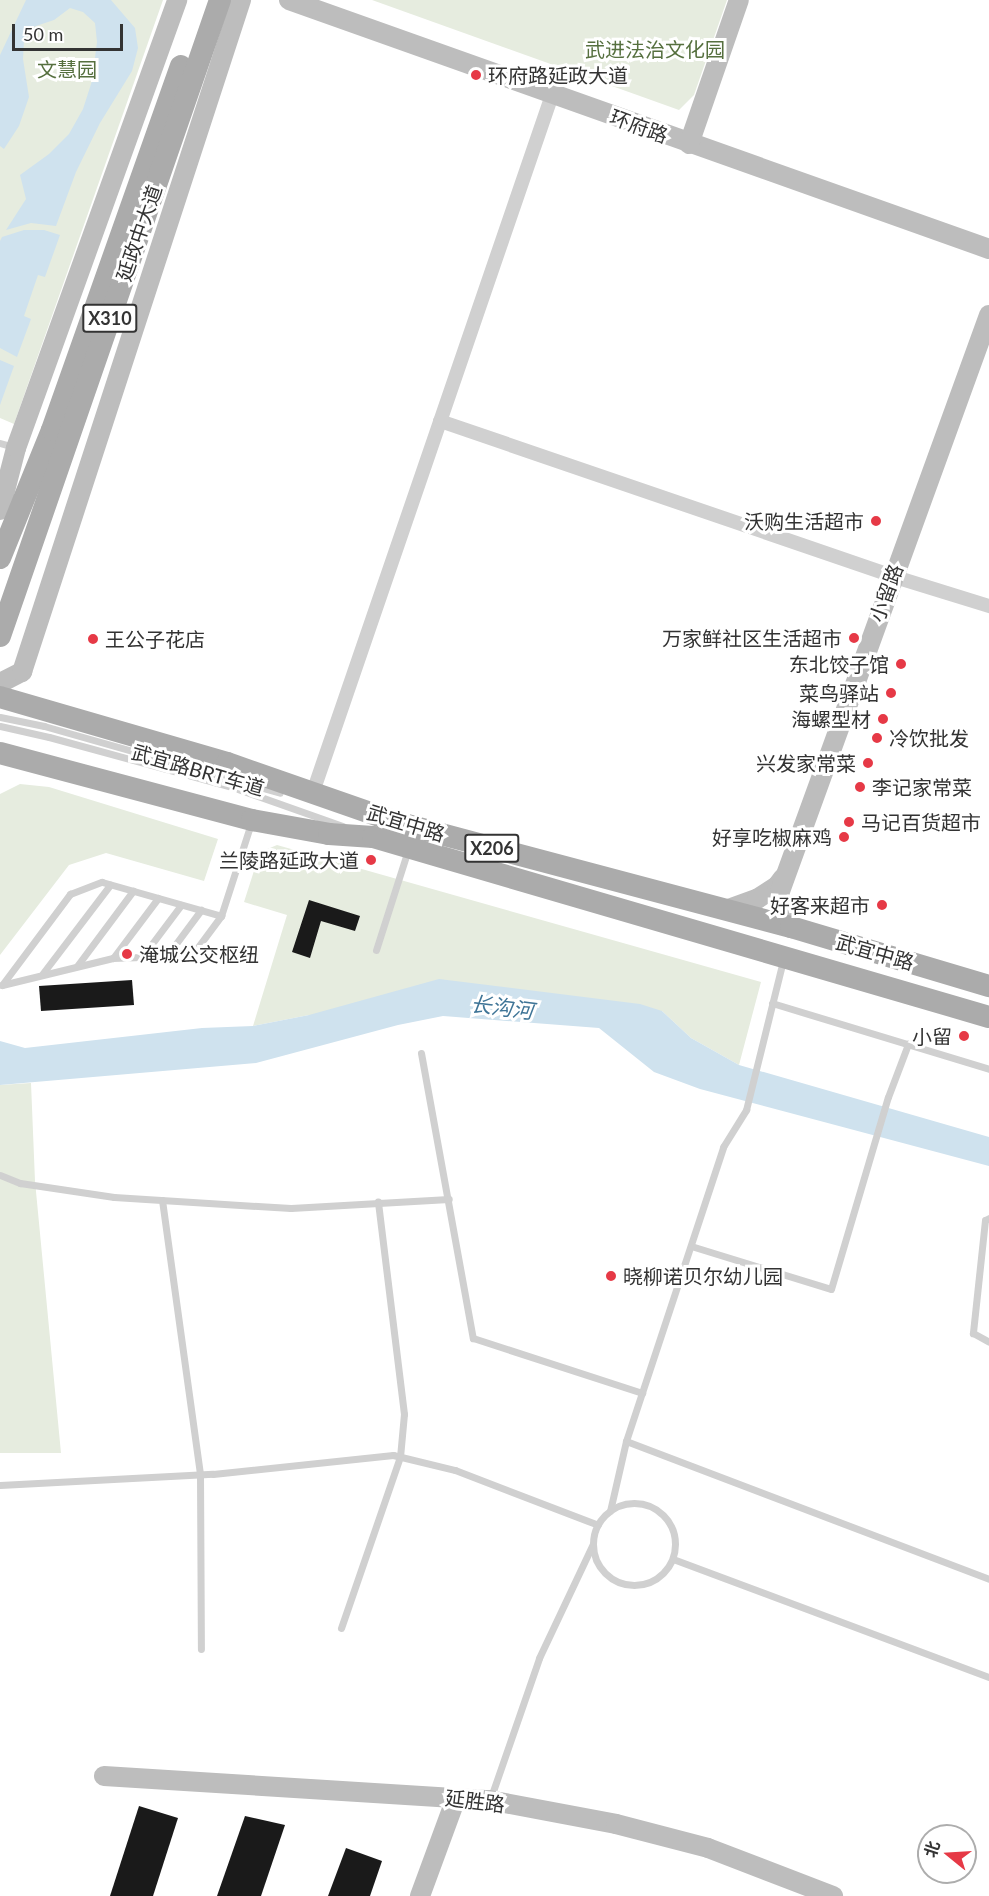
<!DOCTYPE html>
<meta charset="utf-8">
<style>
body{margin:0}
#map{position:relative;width:989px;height:1896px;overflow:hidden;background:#fff;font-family:Lato,"Noto Sans SC",sans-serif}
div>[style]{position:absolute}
.green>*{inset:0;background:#e6ecdf}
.water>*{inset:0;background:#cfe2ee}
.building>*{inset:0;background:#1a1a1a}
.lane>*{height:7px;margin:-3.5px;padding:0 3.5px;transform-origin:3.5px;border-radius:3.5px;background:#d0d0d0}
.lane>.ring{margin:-3.5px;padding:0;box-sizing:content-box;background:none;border:7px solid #d0d0d0;border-radius:50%}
.street>*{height:14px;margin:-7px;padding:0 7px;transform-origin:7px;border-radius:7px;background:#d0d0d0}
.secondary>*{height:20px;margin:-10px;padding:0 10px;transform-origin:10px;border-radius:10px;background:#bdbdbd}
.primary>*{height:22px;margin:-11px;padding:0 11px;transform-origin:11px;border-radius:11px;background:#ababab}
.dots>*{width:16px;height:16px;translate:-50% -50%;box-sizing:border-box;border:3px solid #fff;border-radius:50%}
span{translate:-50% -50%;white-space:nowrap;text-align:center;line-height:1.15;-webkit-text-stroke:6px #fff;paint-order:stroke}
.shield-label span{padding:2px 4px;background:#fff;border:2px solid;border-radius:4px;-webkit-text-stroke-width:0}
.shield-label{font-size:18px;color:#333;font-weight:700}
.park-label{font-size:20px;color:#56703f}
.poi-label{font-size:20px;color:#333}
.left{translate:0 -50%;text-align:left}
.right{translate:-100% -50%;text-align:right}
.street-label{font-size:20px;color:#333}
.water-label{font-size:21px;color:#3f7597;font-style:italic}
.north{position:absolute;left:917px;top:1824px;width:60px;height:60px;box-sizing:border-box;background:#fff;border:2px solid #adadad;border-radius:50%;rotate:288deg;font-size:16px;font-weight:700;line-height:24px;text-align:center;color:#333}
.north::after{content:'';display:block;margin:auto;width:21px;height:27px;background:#e63946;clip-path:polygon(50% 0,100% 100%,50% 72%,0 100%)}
.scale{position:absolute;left:12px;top:24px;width:111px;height:27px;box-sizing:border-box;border:3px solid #333;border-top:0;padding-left:8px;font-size:18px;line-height:21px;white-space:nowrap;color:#333;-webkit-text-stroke:4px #fff;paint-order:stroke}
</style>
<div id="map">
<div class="green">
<i style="clip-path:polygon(0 0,163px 0,14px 424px,0 418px)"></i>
<i style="clip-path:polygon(372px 0,727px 0,694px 95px,679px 110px)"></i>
<i style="clip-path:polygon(20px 784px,49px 787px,218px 839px,204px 881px,106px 853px,69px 865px,0 955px,0 794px)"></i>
<i style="clip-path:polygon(277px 845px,761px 982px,739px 1065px,691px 1038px,662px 1011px,309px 1015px,253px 1026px,287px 915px,244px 902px,260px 852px)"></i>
<i style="clip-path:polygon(31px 1083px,35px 1181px,61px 1453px,0 1453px,0 1085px)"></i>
</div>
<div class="water">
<i style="clip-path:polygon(26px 0,111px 0,135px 28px,138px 48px,132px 71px,100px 123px,76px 172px,56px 226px,31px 223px,6px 230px,26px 199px,20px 175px,49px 154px,69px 134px,83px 109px,92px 81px,97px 42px,95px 23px,83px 12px,70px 8px,54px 20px,33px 27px,24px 40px,23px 59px,29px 97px,19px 126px,4px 149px,0 146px,0 55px)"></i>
<i style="clip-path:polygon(24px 230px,44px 230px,60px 235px,45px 277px,38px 275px,24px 316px,31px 319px,17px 357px,0 348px,0 241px,2px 237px)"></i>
<i style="clip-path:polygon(0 360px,14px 366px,0 405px)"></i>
<i style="clip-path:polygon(439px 979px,640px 1004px,662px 1011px,691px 1038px,739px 1065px,989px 1137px,989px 1166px,700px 1089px,654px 1072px,599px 1028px,443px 1016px,398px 1025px,256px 1063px,0 1085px,0 1041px,25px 1048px,202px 1028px,253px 1026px,309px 1015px)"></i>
</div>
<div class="building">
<i style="clip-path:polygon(309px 900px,360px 916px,355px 931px,321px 921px,310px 958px,292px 952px)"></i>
<i style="clip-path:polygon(132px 980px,134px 1005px,41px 1011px,39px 986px)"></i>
<i style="clip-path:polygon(139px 1806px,178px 1818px,153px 1896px,110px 1896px)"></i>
<i style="clip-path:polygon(245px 1816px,285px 1825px,261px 1896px,217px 1896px)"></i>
<i style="clip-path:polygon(346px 1848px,382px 1861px,370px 1896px,328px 1896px)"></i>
</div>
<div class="lane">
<i style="left:0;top:443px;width:15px;rotate:16deg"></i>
<i style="left:0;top:717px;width:45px;rotate:11.6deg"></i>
<i style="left:44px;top:726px;width:245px;rotate:15.8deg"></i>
<i style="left:0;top:726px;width:50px;rotate:12.7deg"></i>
<i style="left:49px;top:737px;width:190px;rotate:15.3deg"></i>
<i style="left:232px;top:787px;width:118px;rotate:19.4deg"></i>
<i style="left:376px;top:950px;width:105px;rotate:-72.3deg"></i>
<i style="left:142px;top:957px;width:24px"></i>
<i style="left:166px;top:957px;width:59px;rotate:-53.3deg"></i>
<i style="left:166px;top:957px;width:20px;rotate:-3deg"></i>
<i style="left:186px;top:956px;width:10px;rotate:-29deg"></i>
<i style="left:195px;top:951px;width:44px;rotate:-53.4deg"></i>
<i style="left:221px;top:916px;width:98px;rotate:-72.1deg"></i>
<i style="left:113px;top:958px;width:29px;rotate:-2deg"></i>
<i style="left:142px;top:957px;width:65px;rotate:-53.1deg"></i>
<i style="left:77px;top:966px;width:94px;rotate:-53.3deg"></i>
<i style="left:43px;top:973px;width:111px;rotate:-52.7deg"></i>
<i style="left:2px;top:985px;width:114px;rotate:-53.2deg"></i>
<i style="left:70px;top:894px;width:34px;rotate:-21deg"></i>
<i style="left:102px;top:882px;width:124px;rotate:15.9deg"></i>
<i style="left:2px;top:985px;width:114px;rotate:-13.7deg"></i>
<i style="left:113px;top:958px;width:75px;rotate:-53.1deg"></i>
<i style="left:772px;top:1003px;width:227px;rotate:16.9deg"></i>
<i style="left:421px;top:1053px;width:290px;rotate:79.7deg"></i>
<i style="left:473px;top:1338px;width:178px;rotate:18deg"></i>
<i style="left:0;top:1175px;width:22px;rotate:22deg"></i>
<i style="left:20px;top:1183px;width:95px;rotate:8.5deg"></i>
<i style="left:114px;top:1197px;width:177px;rotate:3.6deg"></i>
<i style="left:291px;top:1208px;width:158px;rotate:-3.3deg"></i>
<i style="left:162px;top:1200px;width:278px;rotate:82.1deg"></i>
<i style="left:200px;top:1475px;width:174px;rotate:89.7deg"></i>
<i style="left:989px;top:1218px;width:4px;rotate:153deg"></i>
<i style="left:985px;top:1220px;width:114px;rotate:96.1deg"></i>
<i style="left:973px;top:1333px;width:18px;rotate:29deg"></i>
<i style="left:691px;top:1246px;width:146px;rotate:17.1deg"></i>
<i style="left:831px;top:1289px;width:200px;rotate:-73.5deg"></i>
<i style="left:888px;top:1097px;width:57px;rotate:-69.3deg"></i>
<i style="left:626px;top:1441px;width:388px;rotate:20.8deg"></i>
<i style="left:0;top:1485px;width:213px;rotate:-3deg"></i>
<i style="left:213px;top:1474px;width:181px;rotate:-6deg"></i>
<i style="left:393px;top:1455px;width:64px;rotate:13.6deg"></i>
<i style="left:455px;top:1470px;width:153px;rotate:21deg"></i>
<i class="ring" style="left:593px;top:1503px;width:75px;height:75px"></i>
<i style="left:610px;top:1511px;width:72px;rotate:-77.1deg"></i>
<i style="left:626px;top:1441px;width:310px;rotate:-71.7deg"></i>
<i style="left:723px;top:1147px;width:44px;rotate:-58.1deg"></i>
<i style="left:746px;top:1110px;width:154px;rotate:-76.1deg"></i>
<i style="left:673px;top:1559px;width:337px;rotate:20.5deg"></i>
<i style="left:341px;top:1628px;width:181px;rotate:-71deg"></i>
<i style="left:400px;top:1457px;width:43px;rotate:-84.7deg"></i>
<i style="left:404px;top:1414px;width:214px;rotate:-97deg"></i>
<i style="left:491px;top:1797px;width:147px;rotate:-70.9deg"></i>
<i style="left:539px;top:1658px;width:126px;rotate:-64.7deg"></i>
</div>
<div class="street">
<i style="left:440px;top:421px;width:478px;rotate:18.9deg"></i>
<i style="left:892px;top:576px;width:102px;rotate:17.2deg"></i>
<i style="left:313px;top:792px;width:737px;rotate:-71.07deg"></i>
</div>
<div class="secondary">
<i style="left:289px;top:0;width:743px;rotate:19.58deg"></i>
<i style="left:689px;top:144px;width:152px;rotate:-70.9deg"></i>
<i style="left:0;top:510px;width:64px;rotate:-75.5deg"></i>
<i style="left:16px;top:448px;width:476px;rotate:-70.2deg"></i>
<i style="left:0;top:683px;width:25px;rotate:-27deg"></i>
<i style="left:22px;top:672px;width:707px;rotate:-71.95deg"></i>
<i style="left:726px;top:910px;width:33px;rotate:-20deg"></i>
<i style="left:757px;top:899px;width:24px;rotate:-33deg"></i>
<i style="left:777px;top:886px;width:10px;rotate:-53deg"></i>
<i style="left:791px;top:927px;width:19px;rotate:-122deg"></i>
<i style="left:781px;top:911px;width:17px;rotate:-97deg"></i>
<i style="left:779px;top:894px;width:616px;rotate:-70.06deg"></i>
<i style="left:104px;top:1776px;width:386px;rotate:3.6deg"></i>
<i style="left:489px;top:1800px;width:129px;rotate:10.7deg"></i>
<i style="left:616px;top:1824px;width:95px;rotate:14.6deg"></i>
<i style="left:708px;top:1848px;width:134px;rotate:21deg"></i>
<i style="left:420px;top:1896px;width:104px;rotate:-69.8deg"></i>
</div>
<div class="primary">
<i style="left:0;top:558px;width:138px;rotate:-67.9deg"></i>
<i style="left:52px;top:430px;width:386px;rotate:-70.5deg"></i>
<i style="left:0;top:636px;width:673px;rotate:-70.92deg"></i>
<i style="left:0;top:697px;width:236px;rotate:16.2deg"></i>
<i style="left:227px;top:763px;width:179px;rotate:19.2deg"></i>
<i style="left:396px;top:822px;width:409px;rotate:14.9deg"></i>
<i style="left:791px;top:927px;width:207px;rotate:16.6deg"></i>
<i style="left:0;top:753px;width:261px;rotate:14.9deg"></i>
<i style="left:252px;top:820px;width:78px;rotate:10.3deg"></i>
<i style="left:329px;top:834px;width:44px;rotate:3.9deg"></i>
<i style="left:373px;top:837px;width:642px;rotate:16.29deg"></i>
</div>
<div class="dots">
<i style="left:476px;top:75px;background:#e63946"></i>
<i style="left:876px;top:521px;background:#e63946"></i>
<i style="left:854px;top:638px;background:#e63946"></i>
<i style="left:93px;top:639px;background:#e63946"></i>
<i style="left:901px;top:664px;background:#e63946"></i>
<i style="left:891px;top:693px;background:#e63946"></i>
<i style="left:883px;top:719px;background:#e63946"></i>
<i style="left:877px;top:738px;background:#e63946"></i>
<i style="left:868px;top:763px;background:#e63946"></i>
<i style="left:860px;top:787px;background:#e63946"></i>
<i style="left:849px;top:822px;background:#e63946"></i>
<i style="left:844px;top:837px;background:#e63946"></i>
<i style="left:371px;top:860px;background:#e63946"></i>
<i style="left:882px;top:905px;background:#e63946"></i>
<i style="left:127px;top:954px;background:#e63946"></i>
<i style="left:964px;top:1036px;background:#e63946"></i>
<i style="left:611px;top:1276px;background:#e63946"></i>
</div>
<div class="shield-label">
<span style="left:110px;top:318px">X310</span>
<span style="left:492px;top:848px">X206</span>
</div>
<div class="park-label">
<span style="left:655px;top:49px">武进法治文化园</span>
<span style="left:67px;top:69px">文慧园</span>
</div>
<div class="poi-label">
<span class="left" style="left:488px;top:75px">环府路延政大道</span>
<span class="right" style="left:864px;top:521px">沃购生活超市</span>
<span class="right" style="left:842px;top:638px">万家鲜社区生活超市</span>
<span class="left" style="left:105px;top:639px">王公子花店</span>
<span class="right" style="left:889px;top:664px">东北饺子馆</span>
<span class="right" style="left:879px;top:693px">菜鸟驿站</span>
<span class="right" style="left:871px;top:719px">海螺型材</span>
<span class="left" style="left:889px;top:738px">冷饮批发</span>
<span class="right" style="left:856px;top:763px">兴发家常菜</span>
<span class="left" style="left:872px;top:787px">李记家常菜</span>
<span class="left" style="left:861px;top:822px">马记百货超市</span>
<span class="right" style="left:832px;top:837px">好享吃椒麻鸡</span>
<span class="right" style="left:359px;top:860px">兰陵路延政大道</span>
<span class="right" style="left:870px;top:905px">好客来超市</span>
<span class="left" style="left:139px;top:954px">淹城公交枢纽</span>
<span class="right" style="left:952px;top:1036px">小留</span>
<span class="left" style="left:623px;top:1276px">晓柳诺贝尔幼儿园</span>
</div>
<div class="street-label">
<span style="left:639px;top:126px;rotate:20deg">环府路</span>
<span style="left:139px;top:233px;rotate:-71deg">延政中大道</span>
<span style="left:886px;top:593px;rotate:-70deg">小留路</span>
<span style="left:198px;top:770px;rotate:16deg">武宜路BRT车道</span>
<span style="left:406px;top:823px;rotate:17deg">武宜中路</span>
<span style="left:875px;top:952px;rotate:16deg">武宜中路</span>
<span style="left:475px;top:1801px;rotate:7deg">延胜路</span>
</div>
<div class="water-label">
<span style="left:502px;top:1007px;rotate:7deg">长沟河</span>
</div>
<div class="north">北</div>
<div class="scale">50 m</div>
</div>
